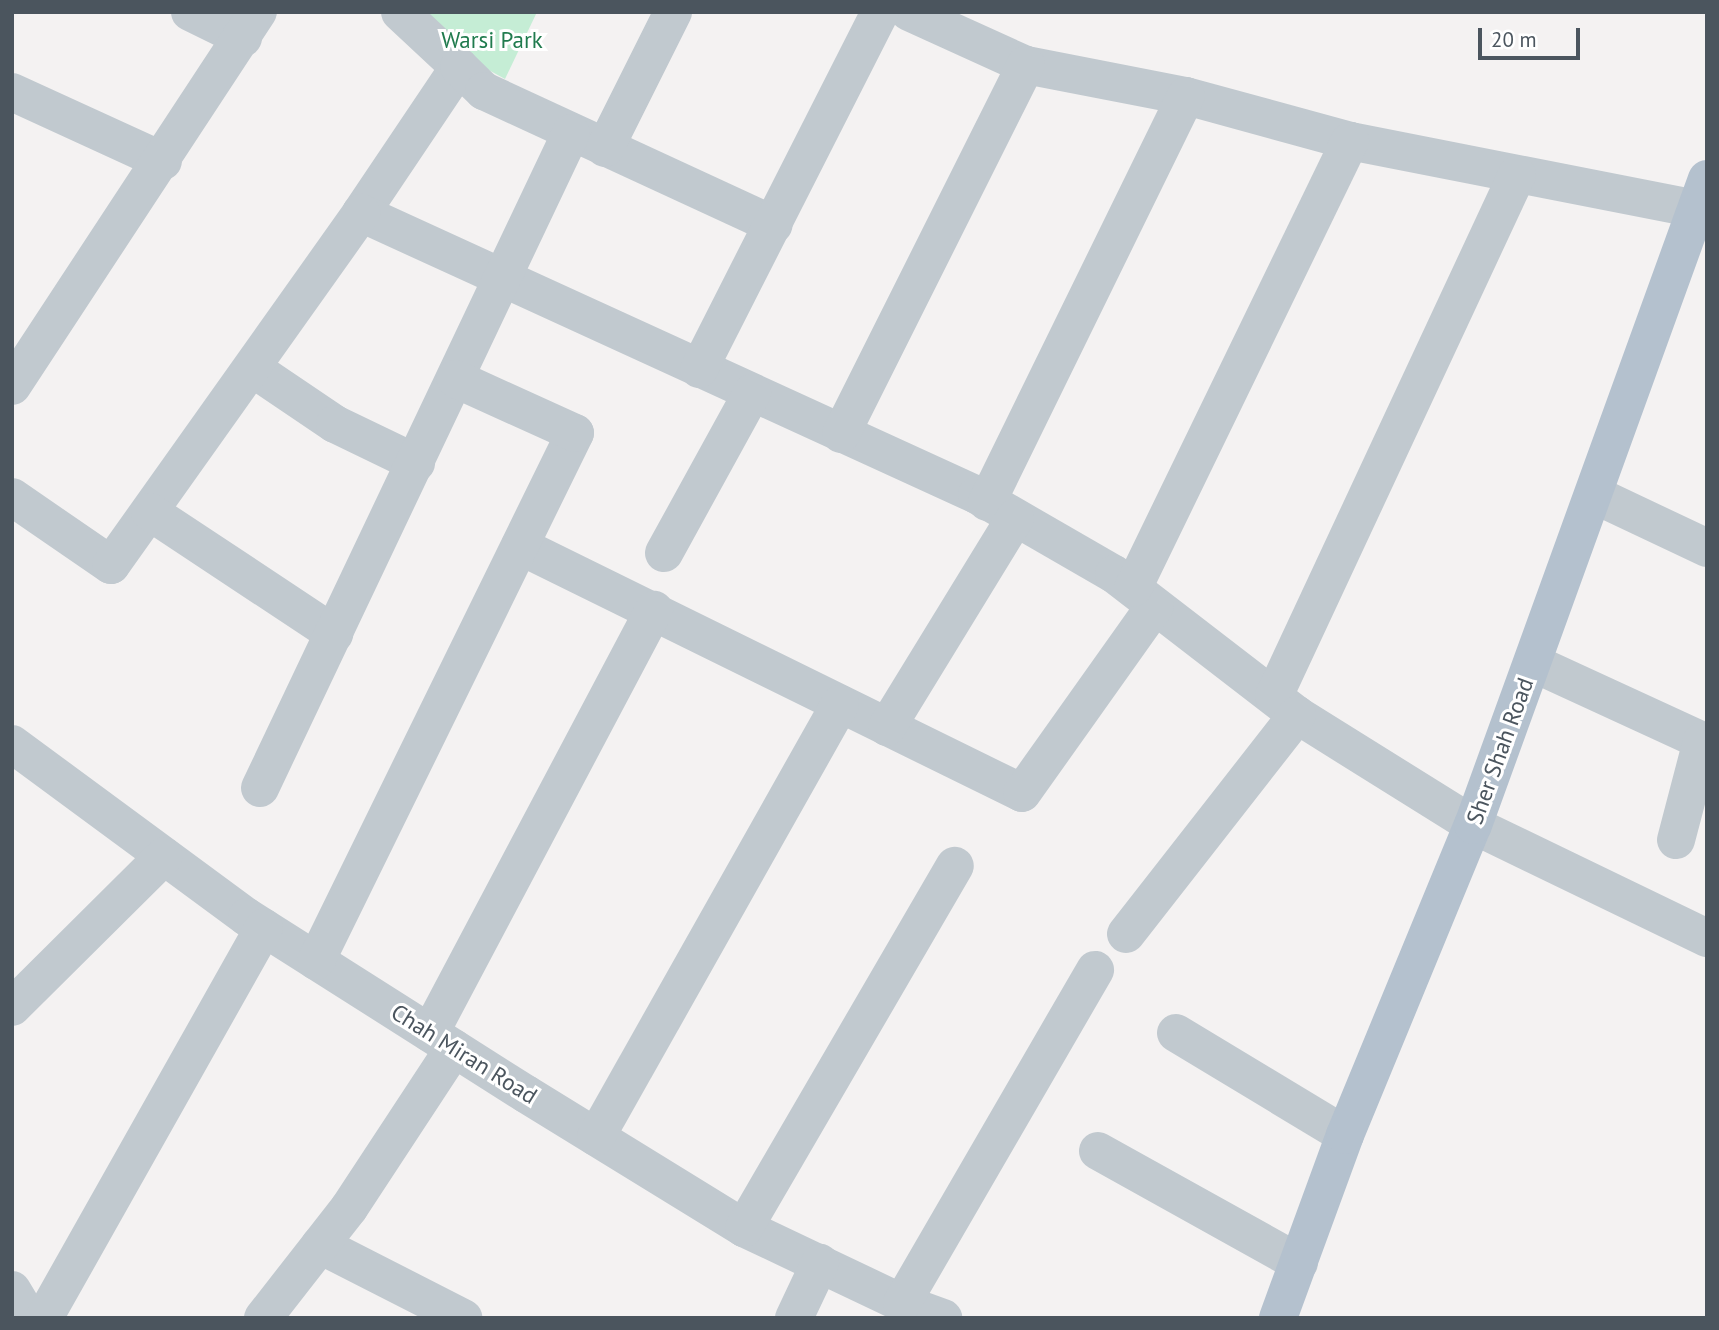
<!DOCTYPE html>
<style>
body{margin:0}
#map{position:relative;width:1719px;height:1330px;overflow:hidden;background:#f4f2f2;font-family:"PT Sans",sans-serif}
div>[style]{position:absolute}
.green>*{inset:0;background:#c5edd5}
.minor>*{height:38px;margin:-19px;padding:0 19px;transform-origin:19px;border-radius:19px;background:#c1c9cf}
.major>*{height:38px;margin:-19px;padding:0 19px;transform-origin:19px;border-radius:19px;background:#b4c1ce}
span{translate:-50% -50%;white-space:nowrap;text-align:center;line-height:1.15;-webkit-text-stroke:6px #fff;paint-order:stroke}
.park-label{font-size:23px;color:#207b4e}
.street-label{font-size:23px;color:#4b555e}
.frame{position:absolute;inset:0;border:14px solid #4b555e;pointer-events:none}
.scale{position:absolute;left:1478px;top:28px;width:102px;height:32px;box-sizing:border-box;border:4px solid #4b555e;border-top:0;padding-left:9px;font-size:21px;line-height:24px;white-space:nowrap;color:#4b555e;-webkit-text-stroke:5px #fff;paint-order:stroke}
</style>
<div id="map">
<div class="green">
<i style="clip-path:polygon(421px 12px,537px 12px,505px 79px,467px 58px)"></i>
</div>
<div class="minor">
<i style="left:190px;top:12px;width:59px;rotate:26.1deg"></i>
<i style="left:400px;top:12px;width:81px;rotate:43deg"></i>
<i style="left:459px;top:67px;width:176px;rotate:123.9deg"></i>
<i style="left:361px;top:213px;width:677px;rotate:24.6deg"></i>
<i style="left:977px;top:495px;width:158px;rotate:30deg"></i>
<i style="left:1114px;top:574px;width:231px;rotate:37.6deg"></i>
<i style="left:1297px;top:715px;width:208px;rotate:32deg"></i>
<i style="left:1473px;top:825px;width:260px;rotate:25.8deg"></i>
<i style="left:909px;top:12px;width:128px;rotate:24.4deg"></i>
<i style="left:1026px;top:65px;width:163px;rotate:11deg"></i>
<i style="left:1186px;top:96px;width:170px;rotate:15.3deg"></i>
<i style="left:1350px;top:141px;width:354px;rotate:11.1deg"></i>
<i style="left:459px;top:67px;width:35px;rotate:44deg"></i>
<i style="left:484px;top:91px;width:319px;rotate:24.8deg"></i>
<i style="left:12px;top:92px;width:166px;rotate:24.6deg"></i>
<i style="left:605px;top:148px;width:152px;rotate:-63.4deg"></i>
<i style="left:252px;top:368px;width:100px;rotate:34deg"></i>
<i style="left:335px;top:424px;width:90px;rotate:25.7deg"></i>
<i style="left:699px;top:369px;width:400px;rotate:-63.1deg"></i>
<i style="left:12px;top:386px;width:448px;rotate:-56.7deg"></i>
<i style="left:841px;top:434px;width:413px;rotate:-63.4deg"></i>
<i style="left:1595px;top:495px;width:124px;rotate:25.3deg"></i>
<i style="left:12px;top:497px;width:120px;rotate:34.5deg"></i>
<i style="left:111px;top:565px;width:432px;rotate:-54.6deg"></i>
<i style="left:987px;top:502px;width:452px;rotate:-63.9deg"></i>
<i style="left:150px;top:512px;width:221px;rotate:33.5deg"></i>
<i style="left:520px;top:546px;width:559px;rotate:26.2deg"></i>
<i style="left:1022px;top:793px;width:229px;rotate:-54.6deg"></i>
<i style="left:664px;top:553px;width:183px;rotate:-61.2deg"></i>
<i style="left:1133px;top:588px;width:497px;rotate:-64.1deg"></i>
<i style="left:1533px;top:663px;width:192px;rotate:24.7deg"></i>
<i style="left:1274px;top:696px;width:575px;rotate:-65deg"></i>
<i style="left:887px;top:727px;width:245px;rotate:-58.5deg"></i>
<i style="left:12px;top:744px;width:292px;rotate:36.4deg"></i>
<i style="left:247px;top:917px;width:330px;rotate:32.4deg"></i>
<i style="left:526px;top:1094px;width:256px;rotate:31.6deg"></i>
<i style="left:744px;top:1228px;width:175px;rotate:25.4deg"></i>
<i style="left:902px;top:1303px;width:44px;rotate:20.1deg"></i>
<i style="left:260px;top:788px;width:725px;rotate:-64.6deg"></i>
<i style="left:1676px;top:840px;width:102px;rotate:-75.3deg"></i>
<i style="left:1126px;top:934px;width:278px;rotate:-52deg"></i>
<i style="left:316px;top:961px;width:588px;rotate:-63.87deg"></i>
<i style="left:575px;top:433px;width:131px;rotate:-155.6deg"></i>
<i style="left:12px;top:1007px;width:214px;rotate:-44.8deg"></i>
<i style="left:430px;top:1033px;width:479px;rotate:-62.1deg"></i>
<i style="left:1176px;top:1033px;width:197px;rotate:31.1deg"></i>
<i style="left:596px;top:1137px;width:497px;rotate:-60.6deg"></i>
<i style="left:1098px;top:1151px;width:230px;rotate:29.1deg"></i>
<i style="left:744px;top:1228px;width:419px;rotate:-59.8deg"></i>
<i style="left:320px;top:1245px;width:161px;rotate:27deg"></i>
<i style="left:12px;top:1290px;width:33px;rotate:59deg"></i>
<i style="left:902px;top:1303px;width:385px;rotate:-59.9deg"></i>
<i style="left:44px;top:1318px;width:448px;rotate:-60.6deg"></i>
<i style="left:263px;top:1318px;width:140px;rotate:-52deg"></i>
<i style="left:349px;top:1208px;width:191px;rotate:-56.7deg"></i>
<i style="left:794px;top:1318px;width:61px;rotate:-64.7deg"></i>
</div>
<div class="major">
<i style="left:1278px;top:1318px;width:195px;rotate:-69.9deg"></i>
<i style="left:1345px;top:1135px;width:335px;rotate:-67.6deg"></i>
<i style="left:1473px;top:825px;width:687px;rotate:-70.09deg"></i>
</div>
<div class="park-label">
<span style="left:492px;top:40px">Warsi Park</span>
</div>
<div class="street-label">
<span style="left:1500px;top:751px;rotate:-70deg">Sher Shah Road</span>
<span style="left:464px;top:1054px;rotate:32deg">Chah Miran Road</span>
</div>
<div class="frame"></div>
<div class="scale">20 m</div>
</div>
